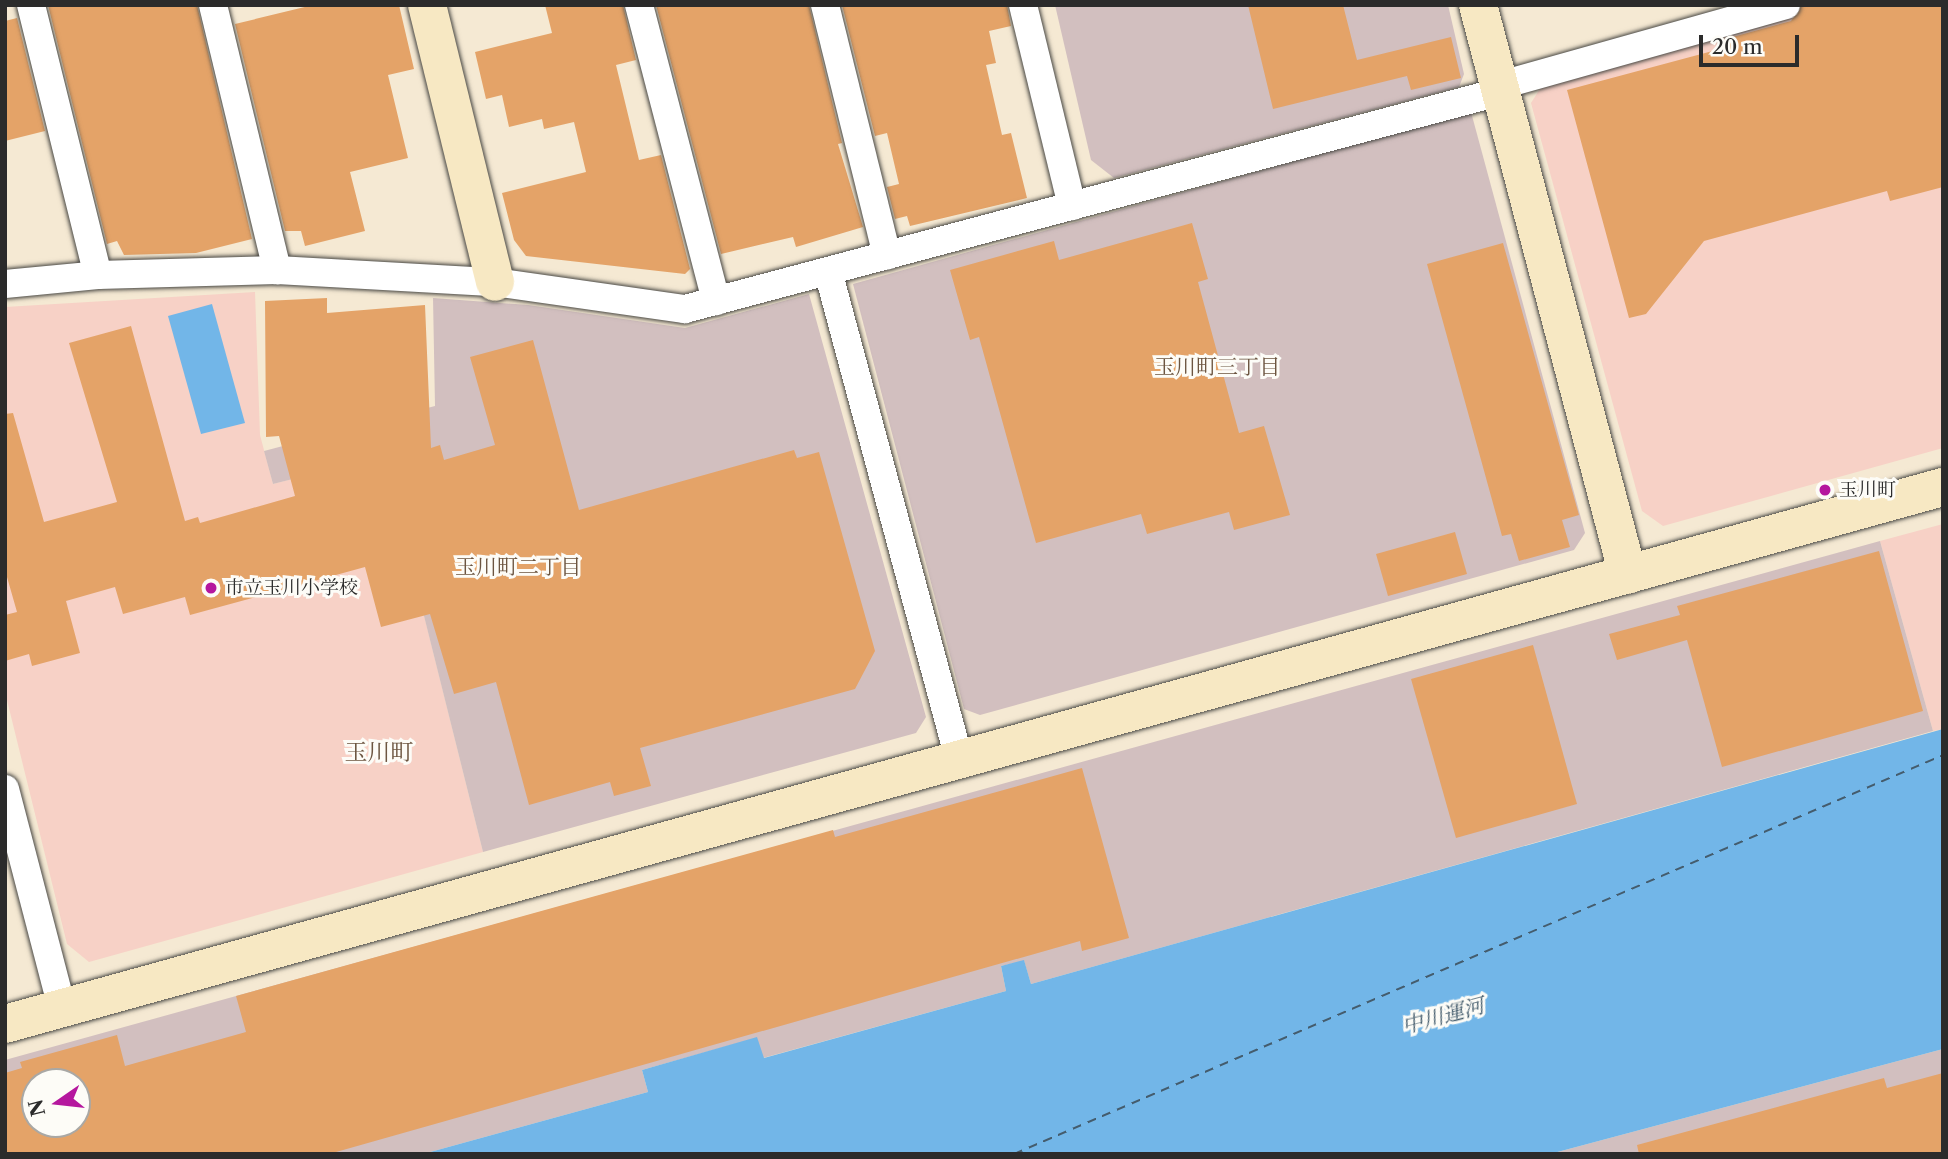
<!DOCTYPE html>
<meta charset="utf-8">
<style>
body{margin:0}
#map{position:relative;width:1948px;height:1159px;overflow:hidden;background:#f5e9d3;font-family:"Libre Caslon Text","Noto Serif JP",serif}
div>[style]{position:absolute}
.built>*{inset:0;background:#f7d1c6}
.industrial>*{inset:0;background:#d2bfbf}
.water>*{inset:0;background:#72b6e8}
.ferry>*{height:2px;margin-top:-1px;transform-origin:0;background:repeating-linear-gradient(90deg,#445c6d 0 9px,transparent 0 16px)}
.building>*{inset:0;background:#e4a368}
.roads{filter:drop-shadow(0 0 2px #494844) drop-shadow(0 0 2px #494844)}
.street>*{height:28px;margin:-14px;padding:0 14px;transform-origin:14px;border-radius:14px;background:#fff}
.secondary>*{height:38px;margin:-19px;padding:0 19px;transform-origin:19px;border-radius:19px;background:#f7e8c3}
.dots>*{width:19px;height:19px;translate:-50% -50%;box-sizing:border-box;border:4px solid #fdfcf7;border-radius:50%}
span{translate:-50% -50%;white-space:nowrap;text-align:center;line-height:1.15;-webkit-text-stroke:6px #fdfcf7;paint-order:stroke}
.poi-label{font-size:19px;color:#2b2b2b}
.left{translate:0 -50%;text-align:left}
.neighbourhood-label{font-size:21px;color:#6c5540}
.water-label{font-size:21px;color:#445c6d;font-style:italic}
.quarter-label{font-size:23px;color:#6c5540}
.frame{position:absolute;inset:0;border:7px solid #2b2b2b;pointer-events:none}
.north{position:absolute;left:21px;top:1068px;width:70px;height:70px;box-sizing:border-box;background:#fdfcf7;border:2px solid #a9a8a5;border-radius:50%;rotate:256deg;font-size:19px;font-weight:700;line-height:28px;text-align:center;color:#2b2b2b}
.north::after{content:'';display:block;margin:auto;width:24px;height:32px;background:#b5179e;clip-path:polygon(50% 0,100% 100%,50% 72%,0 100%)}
.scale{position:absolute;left:1699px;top:35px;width:100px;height:32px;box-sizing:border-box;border:4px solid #2b2b2b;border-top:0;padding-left:9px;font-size:21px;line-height:24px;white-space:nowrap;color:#2b2b2b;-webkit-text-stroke:5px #fdfcf7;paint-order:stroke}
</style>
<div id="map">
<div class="built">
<i style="clip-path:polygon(1830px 5px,1943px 5px,1943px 448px,1663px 526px,1642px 511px,1531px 103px,1543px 84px)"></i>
<i style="clip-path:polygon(255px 292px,260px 435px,273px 484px,384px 455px,483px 852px,89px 962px,67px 944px,5px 692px,5px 307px)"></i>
<i style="clip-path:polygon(1943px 524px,1943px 729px,1933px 731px,1880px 541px)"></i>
</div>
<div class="industrial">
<i style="clip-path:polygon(1055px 5px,1448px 5px,1464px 74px,1459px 87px,1114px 178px,1091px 160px)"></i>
<i style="clip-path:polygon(1471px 112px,1585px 533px,1574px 550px,980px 715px,964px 709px,853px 284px)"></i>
<i style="clip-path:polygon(809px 294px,926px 717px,916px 733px,483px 852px,384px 456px,273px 484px,264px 451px,435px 406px,433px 298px,528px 305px,685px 328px)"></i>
<i style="clip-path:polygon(evenodd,1880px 541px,1933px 731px,1031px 984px,1024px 961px,1001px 966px,1006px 991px,763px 1058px,756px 1038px,642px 1070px,648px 1092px,423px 1154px,5px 1154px,5px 1060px,1880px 541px,35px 1082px,77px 1082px,77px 1124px,35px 1124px,35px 1082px)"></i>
<i style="clip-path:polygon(1943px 1049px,1943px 1154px,1550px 1154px)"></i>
</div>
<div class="water">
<i style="clip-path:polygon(212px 304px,245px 423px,201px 434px,168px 316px)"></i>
<i style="clip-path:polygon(1943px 729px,1943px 1049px,1550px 1154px,423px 1154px,648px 1092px,642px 1070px,757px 1037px,764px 1058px,1006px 991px,1001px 966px,1024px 960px,1031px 984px)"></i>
</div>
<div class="ferry">
<i style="left:1014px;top:1154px;width:1011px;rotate:-23.24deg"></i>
</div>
<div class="building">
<i style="clip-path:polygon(48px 5px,197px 5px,252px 239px,196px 253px,124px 255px,117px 241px,107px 244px)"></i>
<i style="clip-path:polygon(313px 5px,399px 5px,414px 69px,388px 75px,408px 158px,350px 172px,365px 231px,305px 246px,301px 231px,285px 231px,235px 24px)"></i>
<i style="clip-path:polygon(545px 5px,623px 5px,636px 60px,616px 65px,639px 160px,661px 155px,690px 269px,685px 274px,526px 256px,514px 240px,502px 193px,586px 172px,574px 122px,544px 129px,542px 119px,509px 127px,502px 95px,486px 99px,475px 52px,552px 33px)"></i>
<i style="clip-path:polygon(656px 5px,809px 5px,842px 143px,838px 144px,863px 227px,796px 247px,793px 237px,721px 254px)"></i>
<i style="clip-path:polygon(842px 5px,1007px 5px,1011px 26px,989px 31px,996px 63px,986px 65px,1002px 135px,1011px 133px,1027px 198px,910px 226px,907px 216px,895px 219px,887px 187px,899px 184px,887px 133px,875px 136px)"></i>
<i style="clip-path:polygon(1248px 5px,1343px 5px,1357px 60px,1451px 37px,1461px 78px,1411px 90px,1407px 76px,1273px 109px)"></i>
<i style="clip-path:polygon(1802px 5px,1943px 5px,1943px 187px,1890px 201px,1887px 191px,1704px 241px,1646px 314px,1629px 318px,1567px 90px,1720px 49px,1718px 41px,1791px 21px)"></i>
<i style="clip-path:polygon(17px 18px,45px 131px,5px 141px,5px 21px)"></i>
<i style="clip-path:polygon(1192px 223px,1208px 279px,1198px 282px,1239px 433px,1264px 426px,1290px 515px,1234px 530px,1229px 512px,1147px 534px,1141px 514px,1036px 543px,979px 337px,970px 340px,950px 270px,1054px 241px,1059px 260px)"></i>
<i style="clip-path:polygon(1503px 243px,1579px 515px,1562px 520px,1570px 547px,1519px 561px,1511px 534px,1502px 536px,1427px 264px)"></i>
<i style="clip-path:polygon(327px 298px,327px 313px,425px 305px,431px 448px,440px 445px,444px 460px,495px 445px,470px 357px,533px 340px,579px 510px,794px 450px,797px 458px,819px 452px,875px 651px,855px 689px,640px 748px,651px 786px,614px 796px,610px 782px,529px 805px,496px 682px,454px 694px,430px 614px,381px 627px,365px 567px,190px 615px,185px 597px,123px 614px,115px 587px,66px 601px,80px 653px,32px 666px,29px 654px,5px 661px,5px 615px,17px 612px,5px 570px,5px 414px,13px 413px,44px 522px,117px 502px,69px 343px,131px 326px,185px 521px,198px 517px,200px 523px,295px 496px,279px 436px,266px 437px,265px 301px)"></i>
<i style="clip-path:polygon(1455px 532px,1467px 574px,1388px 596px,1376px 554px)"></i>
<i style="clip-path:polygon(1879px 551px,1923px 711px,1722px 767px,1687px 640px,1617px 660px,1609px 634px,1680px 615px,1677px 606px)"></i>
<i style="clip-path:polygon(1533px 645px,1577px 804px,1456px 838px,1411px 679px)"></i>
<i style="clip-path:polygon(evenodd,1082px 768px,1129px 938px,1082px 951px,1080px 941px,329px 1154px,5px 1154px,5px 1073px,22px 1068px,20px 1062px,117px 1035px,125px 1066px,246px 1032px,236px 996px,833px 830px,835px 837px,1082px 768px,35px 1082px,77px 1082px,77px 1124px,35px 1124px,35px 1082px)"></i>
<i style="clip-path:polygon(1943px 1073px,1943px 1154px,1639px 1154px,1637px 1145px,1884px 1078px,1887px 1088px)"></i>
</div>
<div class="roads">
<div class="street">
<i style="left:31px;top:5px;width:278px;rotate:76.1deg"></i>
<i style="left:213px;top:5px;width:273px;rotate:76.4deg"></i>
<i style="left:639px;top:5px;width:306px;rotate:75.4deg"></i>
<i style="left:825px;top:5px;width:258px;rotate:76.1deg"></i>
<i style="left:1023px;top:5px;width:207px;rotate:76.3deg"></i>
<i style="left:1498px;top:86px;width:299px;rotate:-15.7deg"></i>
<i style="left:828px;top:271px;width:505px;rotate:74.97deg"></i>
<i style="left:5px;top:284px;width:93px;rotate:-5.5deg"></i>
<i style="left:98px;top:275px;width:179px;rotate:-1.6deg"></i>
<i style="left:277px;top:270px;width:218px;rotate:3.2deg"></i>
<i style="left:495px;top:282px;width:192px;rotate:8.1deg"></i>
<i style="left:685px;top:309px;width:842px;rotate:-14.93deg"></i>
<i style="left:5px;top:789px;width:226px;rotate:75.4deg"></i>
</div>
<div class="secondary">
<i style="left:427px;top:5px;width:285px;rotate:76.2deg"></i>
<i style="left:1478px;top:5px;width:589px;rotate:75.26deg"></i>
<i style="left:5px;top:1024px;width:2011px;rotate:-15.49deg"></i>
</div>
</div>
<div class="dots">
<i style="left:1825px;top:490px;background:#b5179e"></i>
<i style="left:211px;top:588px;background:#b5179e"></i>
</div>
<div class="poi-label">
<span class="left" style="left:1839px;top:490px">玉川町</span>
<span class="left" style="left:225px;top:588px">市立玉川小学校</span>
</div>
<div class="neighbourhood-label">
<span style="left:1217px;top:367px">玉川町三丁目</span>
<span style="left:518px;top:567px">玉川町二丁目</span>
</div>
<div class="water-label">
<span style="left:1443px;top:1016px;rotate:-15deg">中川運河</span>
</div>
<div class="quarter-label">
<span style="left:379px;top:752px">玉川町</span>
</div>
<div class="frame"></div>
<div class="north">N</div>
<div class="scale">20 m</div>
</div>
